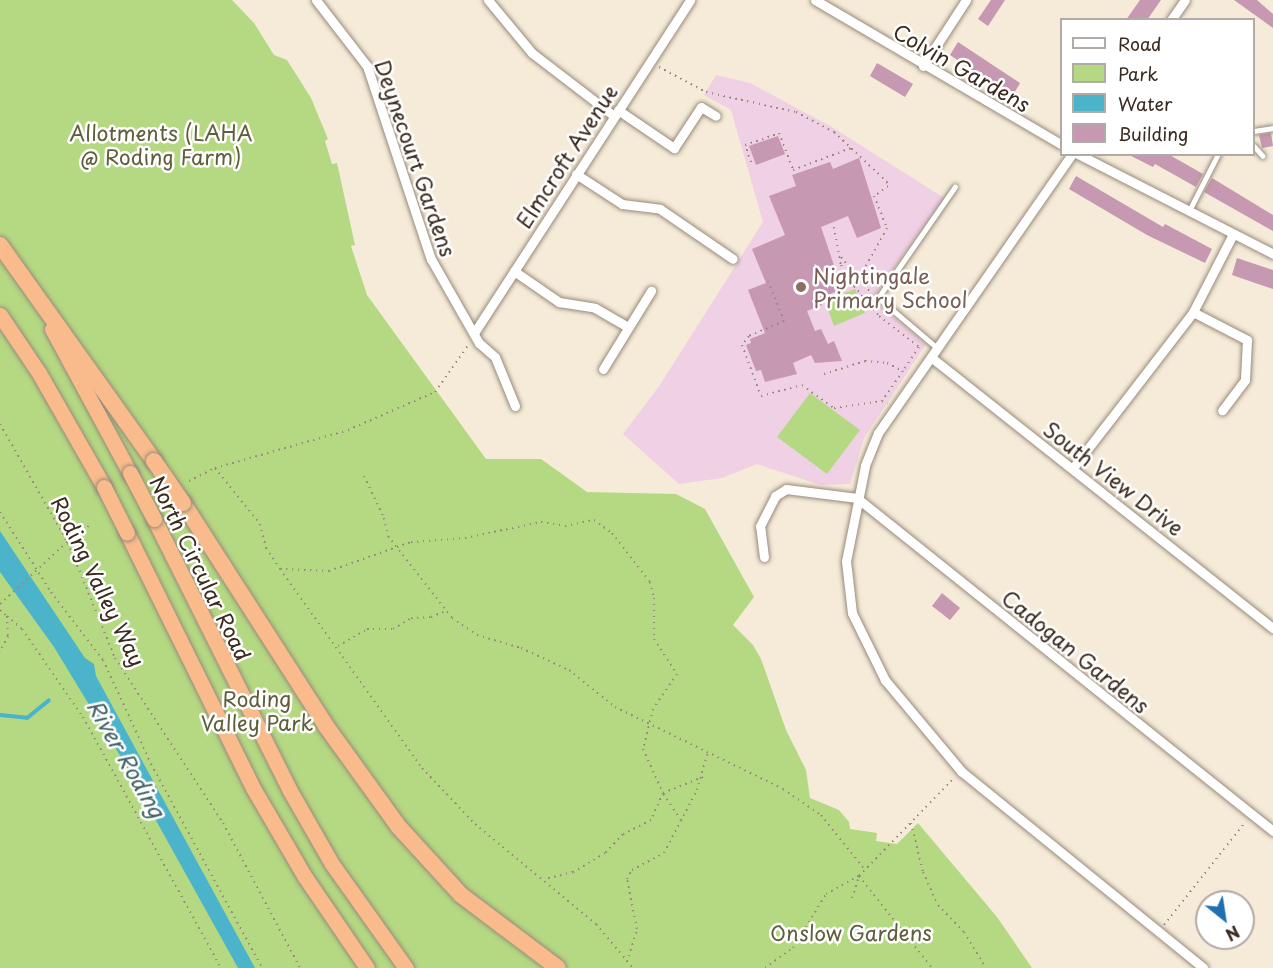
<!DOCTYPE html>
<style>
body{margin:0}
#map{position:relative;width:1273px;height:968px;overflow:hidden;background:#f5ebd8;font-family:"Playpen Sans",sans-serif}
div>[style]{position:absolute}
.built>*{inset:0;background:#f0d0e5}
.green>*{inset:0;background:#b4d982}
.water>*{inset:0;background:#4cb4ca}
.stream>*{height:4px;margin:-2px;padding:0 2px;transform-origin:2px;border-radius:2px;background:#4cb4ca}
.building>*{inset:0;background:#c698b1}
.path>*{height:2px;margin-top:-1px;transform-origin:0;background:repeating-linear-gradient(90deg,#988a7b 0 1.5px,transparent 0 6px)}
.roads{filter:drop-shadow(0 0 2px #988a7b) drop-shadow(0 0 2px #988a7b)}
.service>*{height:4.5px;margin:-2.25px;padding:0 2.25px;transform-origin:2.25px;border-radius:2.25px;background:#fff}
.minor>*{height:9px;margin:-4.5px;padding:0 4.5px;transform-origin:4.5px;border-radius:4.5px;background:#fff}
.trunk>*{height:15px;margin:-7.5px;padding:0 7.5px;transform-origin:7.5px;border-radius:7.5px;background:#fabb8c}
.motorway>*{height:16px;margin:-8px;padding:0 8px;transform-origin:8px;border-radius:8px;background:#fabb8c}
.bridges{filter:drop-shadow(0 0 2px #988a7b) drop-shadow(0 0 2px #988a7b)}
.trunk-bridge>*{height:15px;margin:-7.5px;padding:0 7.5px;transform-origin:7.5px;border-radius:7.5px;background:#fabb8c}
.motorway-bridge>*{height:16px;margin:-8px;padding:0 8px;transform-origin:8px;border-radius:8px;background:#fabb8c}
.dots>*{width:16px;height:16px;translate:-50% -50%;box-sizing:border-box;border:3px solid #fff;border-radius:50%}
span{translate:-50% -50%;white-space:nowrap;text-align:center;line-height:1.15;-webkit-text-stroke:5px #fff;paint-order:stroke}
.street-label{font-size:21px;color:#3b2a1e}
.park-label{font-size:21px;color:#5f5f3c}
.education-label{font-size:21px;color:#785e54}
.left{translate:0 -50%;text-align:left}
.water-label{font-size:22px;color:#426163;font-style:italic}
.legend{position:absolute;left:1060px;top:18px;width:195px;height:138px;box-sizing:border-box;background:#fff;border:2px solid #b1aaa5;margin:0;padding:8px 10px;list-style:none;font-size:18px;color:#3b2a1e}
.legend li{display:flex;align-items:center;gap:12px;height:30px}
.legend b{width:30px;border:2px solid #b1aaa5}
.north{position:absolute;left:1195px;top:890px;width:60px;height:60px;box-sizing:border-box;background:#fff;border:2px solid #b1aaa5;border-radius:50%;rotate:150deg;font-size:16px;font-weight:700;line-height:24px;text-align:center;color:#3b2a1e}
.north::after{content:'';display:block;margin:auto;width:21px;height:27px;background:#1f6fb2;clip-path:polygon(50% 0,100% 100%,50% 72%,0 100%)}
</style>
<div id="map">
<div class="built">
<i style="clip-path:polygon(716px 75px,750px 83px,832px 127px,944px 198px,872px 299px,926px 344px,864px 438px,850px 484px,820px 485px,757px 464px,722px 478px,679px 484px,623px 434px,660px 385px,763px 222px,731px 110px,704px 95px)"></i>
</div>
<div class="green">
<i style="clip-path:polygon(0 0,232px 0,254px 23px,274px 55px,287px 60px,311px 98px,328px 139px,325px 141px,332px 164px,337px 163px,355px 245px,351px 246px,367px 295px,486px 459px,541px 459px,587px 492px,676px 494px,705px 509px,754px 597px,733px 625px,753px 645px,761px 659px,786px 730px,806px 770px,810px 798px,839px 810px,849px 822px,850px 829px,877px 833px,876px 841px,897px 844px,918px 823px,997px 917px,1032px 968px,0 968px)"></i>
<i style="clip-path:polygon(855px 289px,865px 313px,834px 326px,825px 301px)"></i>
<i style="clip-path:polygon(810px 393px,860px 430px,827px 474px,777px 437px)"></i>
</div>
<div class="water">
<i style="clip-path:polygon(0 531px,85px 658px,94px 664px,96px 676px,255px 968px,238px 968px,119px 754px,54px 647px,0 572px)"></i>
</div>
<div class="stream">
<i style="left:0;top:715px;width:27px;rotate:6deg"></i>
<i style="left:27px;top:718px;width:28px;rotate:-39deg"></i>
</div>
<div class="building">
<i style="clip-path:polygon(991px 0,1005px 0,988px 26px,978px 19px)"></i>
<i style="clip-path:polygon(1140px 0,1161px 0,1147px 20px,1126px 20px)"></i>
<i style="clip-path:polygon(1234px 0,1257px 0,1273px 14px,1273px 28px)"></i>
<i style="clip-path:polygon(958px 42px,1020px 83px,1012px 97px,950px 55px)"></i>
<i style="clip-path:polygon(877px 63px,913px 84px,905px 97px,870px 76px)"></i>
<i style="clip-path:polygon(1271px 133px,1273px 146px,1262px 148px,1259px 135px)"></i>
<i style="clip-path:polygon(778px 136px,785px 154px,756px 165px,749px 146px)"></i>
<i style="clip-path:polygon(1127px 154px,1168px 154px,1203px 174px,1196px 187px,1155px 164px,1153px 167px)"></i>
<i style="clip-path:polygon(859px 158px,881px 228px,857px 238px,848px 216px,821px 227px,842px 289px,819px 299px,822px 305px,807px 311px,815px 331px,821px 329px,828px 344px,834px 341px,842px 361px,815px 363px,811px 355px,793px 363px,797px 374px,765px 382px,761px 370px,756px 371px,746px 345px,751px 343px,750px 339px,765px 333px,748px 290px,766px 283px,752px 249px,785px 235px,769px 196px,796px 186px,792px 175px,830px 162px,833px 169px)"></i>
<i style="clip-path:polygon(1076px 176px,1163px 227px,1165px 224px,1212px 249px,1205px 263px,1147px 235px,1069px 189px)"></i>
<i style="clip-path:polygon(1212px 178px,1273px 215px,1273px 231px,1204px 192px)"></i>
<i style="clip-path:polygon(1237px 258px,1273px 270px,1273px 289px,1232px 275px)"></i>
<i style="clip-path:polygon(942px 593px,960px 608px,950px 620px,932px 606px)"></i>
</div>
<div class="path">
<i style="left:659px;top:67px;width:53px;rotate:28deg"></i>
<i style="left:706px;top:92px;width:92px;rotate:12.5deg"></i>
<i style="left:796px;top:112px;width:43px;rotate:27.8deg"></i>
<i style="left:834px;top:132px;width:73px;rotate:43.3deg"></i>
<i style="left:887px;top:182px;width:4px;rotate:76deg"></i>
<i style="left:888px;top:186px;width:17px;rotate:144deg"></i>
<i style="left:874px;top:196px;width:35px;rotate:68deg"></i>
<i style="left:887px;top:228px;width:57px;rotate:119.2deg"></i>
<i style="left:751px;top:162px;width:18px;rotate:-109deg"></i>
<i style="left:745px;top:145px;width:36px;rotate:-19deg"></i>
<i style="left:779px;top:133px;width:40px;rotate:69deg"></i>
<i style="left:793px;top:170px;width:62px;rotate:-20.8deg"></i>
<i style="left:834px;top:227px;width:39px;rotate:80deg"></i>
<i style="left:841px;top:265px;width:25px;rotate:58deg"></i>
<i style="left:854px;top:286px;width:39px;rotate:50deg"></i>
<i style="left:879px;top:316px;width:51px;rotate:37.8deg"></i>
<i style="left:919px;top:347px;width:29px;rotate:124deg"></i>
<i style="left:841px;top:257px;width:48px;rotate:50deg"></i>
<i style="left:768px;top:281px;width:43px;rotate:68.2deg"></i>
<i style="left:784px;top:321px;width:38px;rotate:157deg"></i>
<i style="left:749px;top:336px;width:11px;rotate:128deg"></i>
<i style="left:742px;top:345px;width:54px;rotate:69.6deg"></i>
<i style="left:761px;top:396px;width:42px;rotate:-15deg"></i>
<i style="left:802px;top:385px;width:39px;rotate:36deg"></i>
<i style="left:834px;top:408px;width:49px;rotate:-8.3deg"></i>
<i style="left:882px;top:401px;width:6px;rotate:31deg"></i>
<i style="left:824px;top:374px;width:43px;rotate:-17.6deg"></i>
<i style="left:865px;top:361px;width:22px;rotate:5deg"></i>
<i style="left:887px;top:363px;width:18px;rotate:27deg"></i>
<i style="left:903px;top:371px;width:37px;rotate:125deg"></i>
<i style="left:0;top:424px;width:137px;rotate:60.3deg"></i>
<i style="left:68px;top:543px;width:124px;rotate:67.8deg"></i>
<i style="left:115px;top:658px;width:197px;rotate:56.8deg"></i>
<i style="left:223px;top:823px;width:164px;rotate:62deg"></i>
<i style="left:215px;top:468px;width:72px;rotate:51.2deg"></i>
<i style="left:260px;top:524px;width:25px;rotate:76deg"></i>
<i style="left:266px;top:548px;width:25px;rotate:56deg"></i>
<i style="left:280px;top:569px;width:244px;rotate:54.5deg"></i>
<i style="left:422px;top:768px;width:77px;rotate:46.6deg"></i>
<i style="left:475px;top:824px;width:157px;rotate:39.6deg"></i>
<i style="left:596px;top:924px;width:57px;rotate:49.9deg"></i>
<i style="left:364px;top:476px;width:47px;rotate:64.5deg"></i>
<i style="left:384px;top:518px;width:18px;rotate:77deg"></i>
<i style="left:388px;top:536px;width:104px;rotate:52deg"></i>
<i style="left:452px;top:618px;width:30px;rotate:34deg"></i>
<i style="left:477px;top:635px;width:46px;rotate:16.5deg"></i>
<i style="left:521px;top:648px;width:53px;rotate:24.6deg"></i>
<i style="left:569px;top:670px;width:59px;rotate:38.8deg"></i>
<i style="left:615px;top:707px;width:187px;rotate:26deg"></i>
<i style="left:783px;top:789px;width:46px;rotate:34.4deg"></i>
<i style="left:821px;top:815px;width:70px;rotate:51.3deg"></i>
<i style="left:189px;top:481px;width:29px;rotate:-27deg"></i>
<i style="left:215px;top:468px;width:138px;rotate:-15.9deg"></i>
<i style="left:348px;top:430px;width:95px;rotate:-23.6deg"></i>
<i style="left:435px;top:392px;width:59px;rotate:-54.7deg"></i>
<i style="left:0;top:512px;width:95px;rotate:57.5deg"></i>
<i style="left:51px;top:592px;width:86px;rotate:52.6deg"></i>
<i style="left:103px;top:660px;width:115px;rotate:65.2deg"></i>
<i style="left:151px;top:764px;width:232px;rotate:61.4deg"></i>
<i style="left:280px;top:569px;width:49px;rotate:2.3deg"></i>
<i style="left:329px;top:571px;width:87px;rotate:-19.5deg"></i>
<i style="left:411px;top:542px;width:54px;rotate:-4.2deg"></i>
<i style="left:465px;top:538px;width:78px;rotate:-11.9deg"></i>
<i style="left:541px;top:522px;width:24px;rotate:9deg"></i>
<i style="left:565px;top:526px;width:30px;rotate:-12deg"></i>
<i style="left:594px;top:520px;width:22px;rotate:36deg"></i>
<i style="left:612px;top:533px;width:62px;rotate:52.2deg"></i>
<i style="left:650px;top:582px;width:16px;rotate:76deg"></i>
<i style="left:654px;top:598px;width:41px;rotate:90deg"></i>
<i style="left:654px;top:639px;width:42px;rotate:56.7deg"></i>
<i style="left:677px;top:674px;width:42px;rotate:124.4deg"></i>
<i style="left:653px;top:709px;width:41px;rotate:104deg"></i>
<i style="left:643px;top:749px;width:48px;rotate:65.6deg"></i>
<i style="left:663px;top:793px;width:30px;rotate:114deg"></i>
<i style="left:651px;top:820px;width:31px;rotate:153deg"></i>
<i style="left:623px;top:834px;width:26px;rotate:133deg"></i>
<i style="left:605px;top:853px;width:37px;rotate:149deg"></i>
<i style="left:573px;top:872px;width:29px;rotate:166deg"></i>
<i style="left:0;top:604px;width:105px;rotate:-42.7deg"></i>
<i style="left:77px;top:533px;width:16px;rotate:-30deg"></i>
<i style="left:0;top:610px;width:9px;rotate:41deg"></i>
<i style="left:7px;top:616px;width:20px;rotate:87deg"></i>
<i style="left:8px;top:636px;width:18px;rotate:117deg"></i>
<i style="left:7px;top:616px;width:20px;rotate:41deg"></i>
<i style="left:22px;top:629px;width:107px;rotate:55.3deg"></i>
<i style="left:83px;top:717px;width:286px;rotate:61.2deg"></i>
<i style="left:338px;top:646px;width:34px;rotate:-30deg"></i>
<i style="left:367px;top:629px;width:26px"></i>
<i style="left:393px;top:629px;width:21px;rotate:-31deg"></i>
<i style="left:411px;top:618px;width:20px;rotate:-3deg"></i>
<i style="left:431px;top:617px;width:16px;rotate:-22deg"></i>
<i style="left:681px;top:820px;width:32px;rotate:-124deg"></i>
<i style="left:663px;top:793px;width:43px;rotate:-21.8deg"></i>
<i style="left:911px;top:823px;width:50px;rotate:76.2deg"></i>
<i style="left:923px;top:872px;width:36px;rotate:66deg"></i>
<i style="left:938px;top:905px;width:37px;rotate:46deg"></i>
<i style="left:964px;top:932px;width:42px;rotate:58.6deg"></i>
<i style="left:852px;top:898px;width:23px;rotate:-72deg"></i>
<i style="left:859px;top:876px;width:117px;rotate:51.6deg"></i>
<i style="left:1164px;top:925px;width:132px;rotate:-51.7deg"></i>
<i style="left:627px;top:962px;width:34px;rotate:-73deg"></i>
<i style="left:637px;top:929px;width:51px;rotate:-101.3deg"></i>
<i style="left:627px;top:879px;width:10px;rotate:-61deg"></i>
<i style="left:632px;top:870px;width:36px;rotate:-28deg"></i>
<i style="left:664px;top:853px;width:71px;rotate:-62.4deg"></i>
<i style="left:697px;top:790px;width:40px;rotate:-74deg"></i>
<i style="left:765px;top:968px;width:34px;rotate:-36deg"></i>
<i style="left:793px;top:948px;width:63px;rotate:-58.6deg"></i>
<i style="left:826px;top:894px;width:38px;rotate:-29deg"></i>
<i style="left:859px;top:876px;width:136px;rotate:-45.9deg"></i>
</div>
<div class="roads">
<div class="service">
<i style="left:1254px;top:131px;width:19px;rotate:-9deg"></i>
<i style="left:1254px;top:146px;width:13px;rotate:48deg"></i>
<i style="left:1189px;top:211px;width:64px;rotate:-63deg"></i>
<i style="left:938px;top:349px;width:79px;rotate:-139.6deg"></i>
<i style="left:878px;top:298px;width:135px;rotate:-55.3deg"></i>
</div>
<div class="minor">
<i style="left:316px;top:0;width:83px;rotate:52.3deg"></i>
<i style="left:367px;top:66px;width:203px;rotate:71.7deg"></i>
<i style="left:431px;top:259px;width:97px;rotate:60.3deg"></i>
<i style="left:479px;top:343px;width:21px;rotate:41deg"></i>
<i style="left:495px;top:357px;width:53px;rotate:67.8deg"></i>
<i style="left:488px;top:0;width:69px;rotate:50.3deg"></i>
<i style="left:532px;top:53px;width:103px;rotate:37.5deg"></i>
<i style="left:815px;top:0;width:286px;rotate:30.4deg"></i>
<i style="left:1171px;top:20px;width:24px;rotate:-55deg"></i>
<i style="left:923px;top:66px;width:79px;rotate:-56.9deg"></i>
<i style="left:618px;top:110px;width:68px;rotate:34.2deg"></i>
<i style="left:674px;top:148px;width:49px;rotate:-56.6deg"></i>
<i style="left:701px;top:107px;width:17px;rotate:31deg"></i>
<i style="left:1072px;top:154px;width:340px;rotate:124.8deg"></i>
<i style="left:878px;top:433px;width:35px;rotate:112deg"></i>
<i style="left:865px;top:466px;width:97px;rotate:101.3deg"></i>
<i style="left:846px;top:561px;width:52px;rotate:83.4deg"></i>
<i style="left:852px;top:613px;width:75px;rotate:63.8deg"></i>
<i style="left:885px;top:680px;width:119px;rotate:50.1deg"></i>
<i style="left:961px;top:771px;width:312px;rotate:39.1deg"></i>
<i style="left:1078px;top:154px;width:219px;rotate:27.1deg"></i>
<i style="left:576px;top:174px;width:55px;rotate:33.1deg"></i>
<i style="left:622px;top:204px;width:38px;rotate:7deg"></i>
<i style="left:660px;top:209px;width:88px;rotate:34.4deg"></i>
<i style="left:514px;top:271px;width:55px;rotate:34.6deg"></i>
<i style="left:559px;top:302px;width:36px;rotate:9deg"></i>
<i style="left:595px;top:308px;width:38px;rotate:30deg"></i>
<i style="left:1193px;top:312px;width:61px;rotate:27.4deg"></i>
<i style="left:1247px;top:340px;width:40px;rotate:92.9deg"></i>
<i style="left:1245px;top:380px;width:38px;rotate:127deg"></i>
<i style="left:474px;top:333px;width:397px;rotate:-57deg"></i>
<i style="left:932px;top:358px;width:435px;rotate:38.4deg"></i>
<i style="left:603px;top:369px;width:92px;rotate:-58.4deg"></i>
<i style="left:1073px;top:468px;width:197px;rotate:-52.4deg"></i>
<i style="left:1193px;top:312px;width:85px;rotate:-62.8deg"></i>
<i style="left:857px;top:498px;width:533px;rotate:38.68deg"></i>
<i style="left:764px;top:557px;width:31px;rotate:-97deg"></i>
<i style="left:760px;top:526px;width:34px;rotate:-63deg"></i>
<i style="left:775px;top:496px;width:13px;rotate:-32deg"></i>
<i style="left:786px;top:489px;width:72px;rotate:7.2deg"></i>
</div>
<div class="trunk">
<i style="left:0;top:315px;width:70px;rotate:56.1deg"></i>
<i style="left:39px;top:373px;width:131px;rotate:60.3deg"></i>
<i style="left:52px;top:329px;width:164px;rotate:61.6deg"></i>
<i style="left:154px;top:519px;width:302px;rotate:63.4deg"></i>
<i style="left:289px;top:789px;width:86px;rotate:60.2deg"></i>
<i style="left:332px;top:864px;width:128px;rotate:54.6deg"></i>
<i style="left:127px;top:533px;width:284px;rotate:63.7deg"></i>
<i style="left:253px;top:788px;width:103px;rotate:59.7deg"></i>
<i style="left:305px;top:877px;width:110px;rotate:55.7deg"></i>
</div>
<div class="motorway">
<i style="left:0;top:245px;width:265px;rotate:54.5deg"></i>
<i style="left:183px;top:503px;width:265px;rotate:57.3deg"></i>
<i style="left:326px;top:726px;width:123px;rotate:54.2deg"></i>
<i style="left:398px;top:826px;width:93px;rotate:47.6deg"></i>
<i style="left:461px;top:895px;width:121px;rotate:37deg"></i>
</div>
</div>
<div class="bridges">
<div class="trunk-bridge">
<i style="left:130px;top:473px;width:52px;rotate:62.4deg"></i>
<i style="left:104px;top:487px;width:51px;rotate:63.4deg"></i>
</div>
<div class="motorway-bridge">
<i style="left:154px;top:461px;width:51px;rotate:55.4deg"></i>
</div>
</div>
<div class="dots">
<i style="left:801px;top:287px;background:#8d6e63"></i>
</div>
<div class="street-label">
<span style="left:962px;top:67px;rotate:30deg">Colvin Gardens</span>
<span style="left:566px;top:156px;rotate:-57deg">Elmcroft Avenue</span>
<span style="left:416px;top:158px;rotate:71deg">Deynecourt Gardens</span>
<span style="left:1114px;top:478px;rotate:38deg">South View Drive</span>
<span style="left:201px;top:568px;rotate:64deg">North Circular Road</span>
<span style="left:99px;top:581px;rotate:64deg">Roding Valley Way</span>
<span style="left:1076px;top:651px;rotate:39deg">Cadogan Gardens</span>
</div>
<div class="park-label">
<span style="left:161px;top:144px">Allotments (LAHA<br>@ Roding Farm)</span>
<span style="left:257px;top:710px">Roding<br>Valley Park</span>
<span style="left:851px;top:932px">Onslow Gardens</span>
</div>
<div class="education-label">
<span class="left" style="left:813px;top:287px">Nightingale<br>Primary School</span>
</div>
<div class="water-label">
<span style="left:127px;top:758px;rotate:60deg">River Roding</span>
</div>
<ul class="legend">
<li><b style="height:8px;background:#fff"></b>Road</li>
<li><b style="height:16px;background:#b4d982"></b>Park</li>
<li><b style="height:16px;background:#4cb4ca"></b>Water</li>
<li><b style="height:16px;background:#c698b1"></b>Building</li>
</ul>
<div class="north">N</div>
</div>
